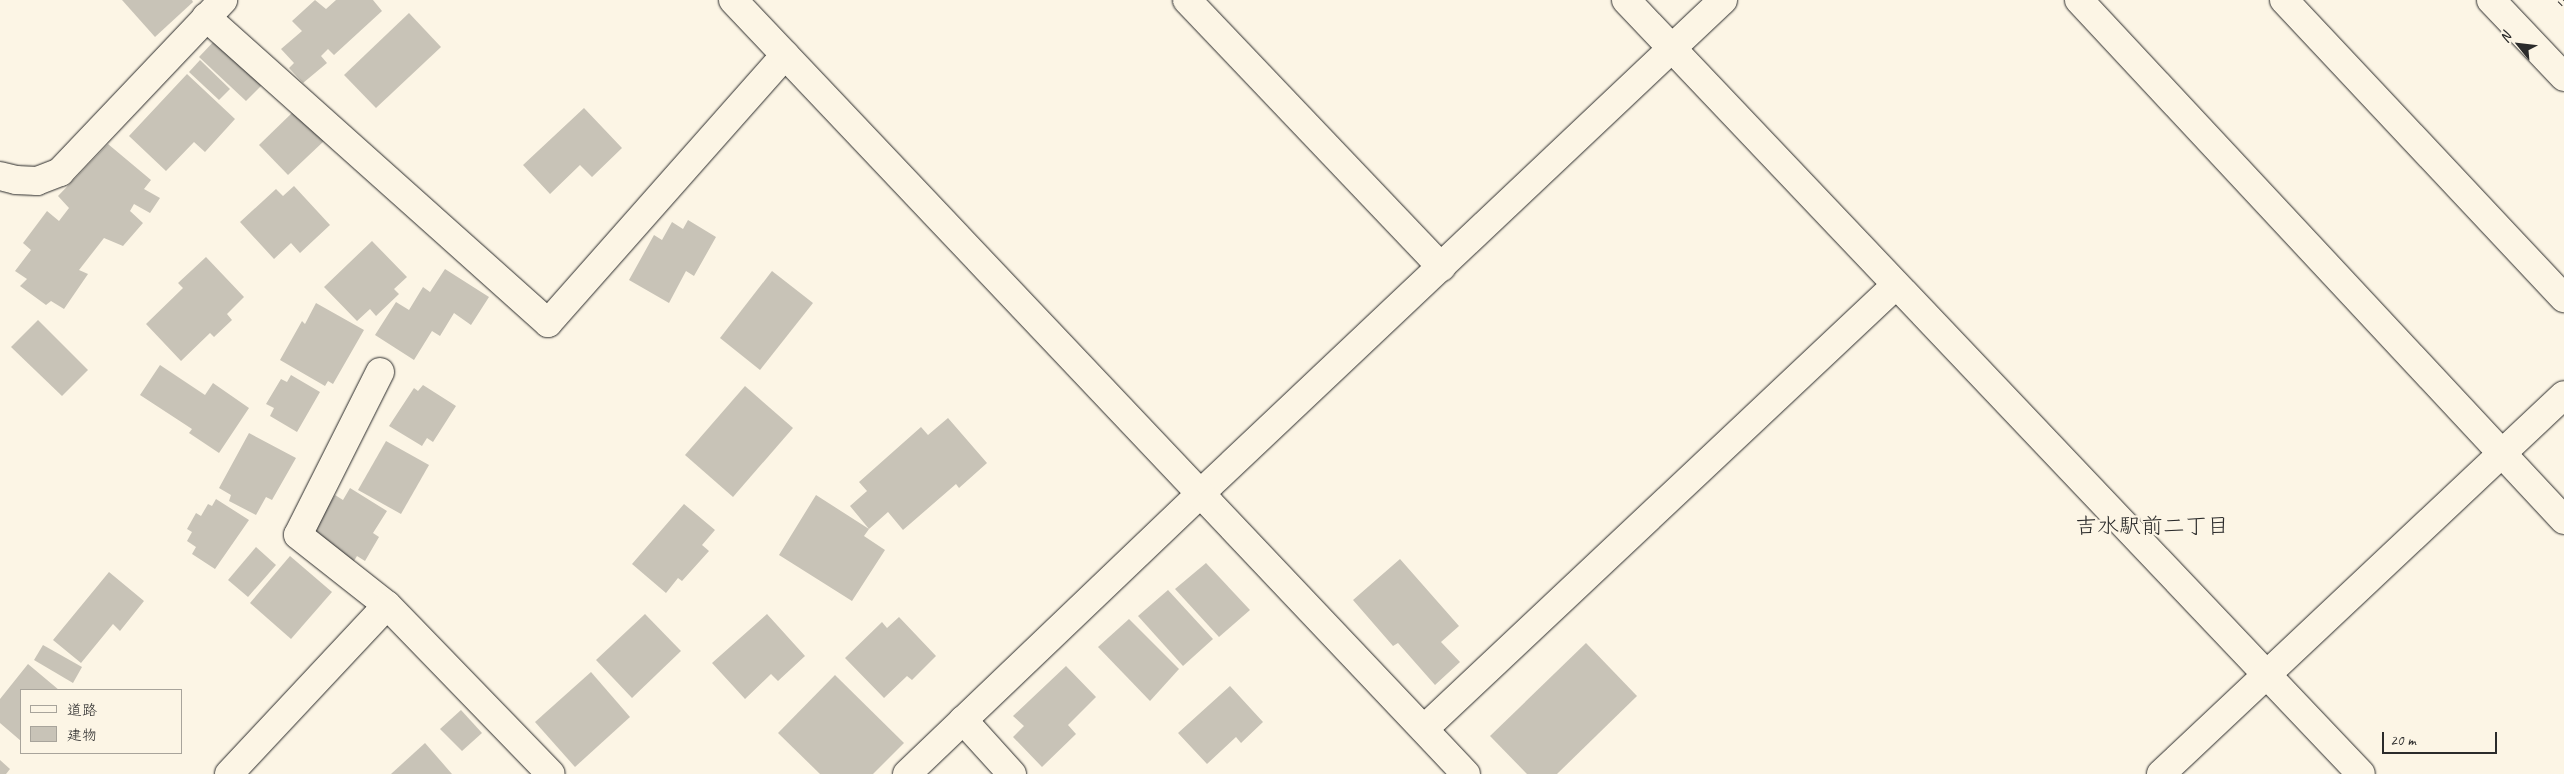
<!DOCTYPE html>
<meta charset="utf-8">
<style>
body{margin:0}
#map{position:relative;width:2564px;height:774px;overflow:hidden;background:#fcf5e5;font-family:Caveat,"Klee One",sans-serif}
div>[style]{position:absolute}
.building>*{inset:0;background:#c8c3b7}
.roads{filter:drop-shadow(0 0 1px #2b2b2b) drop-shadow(0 0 1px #2b2b2b)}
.minor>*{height:28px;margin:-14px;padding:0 14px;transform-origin:14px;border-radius:14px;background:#fcf5e5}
.tertiary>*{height:28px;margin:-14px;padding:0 14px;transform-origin:14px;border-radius:14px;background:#fcf5e5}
.rail>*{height:5.5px;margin-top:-2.75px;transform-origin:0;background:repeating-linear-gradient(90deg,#fcf5e5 0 11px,#2b2b2b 0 22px);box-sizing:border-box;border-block:1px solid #2b2b2b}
span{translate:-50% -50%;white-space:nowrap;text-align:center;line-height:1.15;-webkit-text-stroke:4.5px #fcf5e5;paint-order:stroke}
.neighbourhood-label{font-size:22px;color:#2b2b2b}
.legend{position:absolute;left:20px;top:689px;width:162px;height:65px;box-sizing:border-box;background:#fcf5e5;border:1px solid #a8a49b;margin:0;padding:6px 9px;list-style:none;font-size:15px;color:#2b2b2b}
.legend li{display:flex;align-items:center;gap:10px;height:25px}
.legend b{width:25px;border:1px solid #a8a49b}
.north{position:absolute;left:2494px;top:20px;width:50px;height:50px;-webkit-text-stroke:4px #fcf5e5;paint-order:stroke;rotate:299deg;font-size:14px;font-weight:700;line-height:20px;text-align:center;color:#2b2b2b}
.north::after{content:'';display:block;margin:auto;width:18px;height:22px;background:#2b2b2b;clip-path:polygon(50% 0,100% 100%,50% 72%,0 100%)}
.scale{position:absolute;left:2382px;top:732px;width:115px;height:22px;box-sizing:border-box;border:2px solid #2b2b2b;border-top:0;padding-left:6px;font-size:15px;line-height:18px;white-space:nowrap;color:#2b2b2b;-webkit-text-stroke:4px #fcf5e5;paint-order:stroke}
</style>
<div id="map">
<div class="building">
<i style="clip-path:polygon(122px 0,192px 0,193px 2px,155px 37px)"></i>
<i style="clip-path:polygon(315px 0,326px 9px,336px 0,373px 0,382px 11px,334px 55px,328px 49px,321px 56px,327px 63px,303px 83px,289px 68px,294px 63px,281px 49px,302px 31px,292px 21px)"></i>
<i style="clip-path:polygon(409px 13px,441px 47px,376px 108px,344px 75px)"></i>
<i style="clip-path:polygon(216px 39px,263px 84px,246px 101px,199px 57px)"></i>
<i style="clip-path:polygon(200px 60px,230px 89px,219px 100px,189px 72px)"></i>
<i style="clip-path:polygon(187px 74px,235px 119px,205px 152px,194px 142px,166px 171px,129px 136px)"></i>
<i style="clip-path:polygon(584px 108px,622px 148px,592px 177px,580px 165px,550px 194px,523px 165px)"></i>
<i style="clip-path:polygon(295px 110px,324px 141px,288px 175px,259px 145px)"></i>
<i style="clip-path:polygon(108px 144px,151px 180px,144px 189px,160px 198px,150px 213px,134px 204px,130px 211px,143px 223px,123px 246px,104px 238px,79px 270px,88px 274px,64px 309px,51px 301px,46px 305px,20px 286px,27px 279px,15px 271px,31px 250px,23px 243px,47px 211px,59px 221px,69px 208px,58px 196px)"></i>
<i style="clip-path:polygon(294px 186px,330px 225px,300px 253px,291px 243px,274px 259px,240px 222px,276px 189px,283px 196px)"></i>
<i style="clip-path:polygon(688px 220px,716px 237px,694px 276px,686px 271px,669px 303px,629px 280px,654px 235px,662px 240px,672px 222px,683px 229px)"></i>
<i style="clip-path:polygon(372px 241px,407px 277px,394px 289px,399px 294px,376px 316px,370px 309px,357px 321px,324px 287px)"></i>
<i style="clip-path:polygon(206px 257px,244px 297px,227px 314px,232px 320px,214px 337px,210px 333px,181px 361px,146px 324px,183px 288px,178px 283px)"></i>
<i style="clip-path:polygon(445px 269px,489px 297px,471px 325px,454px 313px,440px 336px,432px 331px,414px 360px,375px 335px,396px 302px,409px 310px,423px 287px,430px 292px)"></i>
<i style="clip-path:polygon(772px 271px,813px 303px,760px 370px,720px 338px)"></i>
<i style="clip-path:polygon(316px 303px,364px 330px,333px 384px,328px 381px,325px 386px,280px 360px,302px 321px,305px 324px)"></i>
<i style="clip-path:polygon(38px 320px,88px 370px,62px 396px,11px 347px)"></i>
<i style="clip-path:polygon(160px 365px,205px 395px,213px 383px,249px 408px,219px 453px,189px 433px,192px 429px,140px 395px)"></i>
<i style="clip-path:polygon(291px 375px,320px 392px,297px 432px,270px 416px,274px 408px,266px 404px,281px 379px,287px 382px)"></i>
<i style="clip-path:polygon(423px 385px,456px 406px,433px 442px,427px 438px,422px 446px,389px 426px,414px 388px,418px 391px)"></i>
<i style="clip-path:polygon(745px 386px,793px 428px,733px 497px,685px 455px)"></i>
<i style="clip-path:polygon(948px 418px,987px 463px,959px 488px,956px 484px,903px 530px,888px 512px,869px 529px,864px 536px,885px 550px,852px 601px,779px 555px,816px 495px,869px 529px,850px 506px,867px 491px,859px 482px,921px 427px,928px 435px)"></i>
<i style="clip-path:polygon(249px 433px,296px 458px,272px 500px,266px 497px,256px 515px,229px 501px,231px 495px,219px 488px)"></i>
<i style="clip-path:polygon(386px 441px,429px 465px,401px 514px,358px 490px)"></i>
<i style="clip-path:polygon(350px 488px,387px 511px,373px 533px,379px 537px,365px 561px,357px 556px,352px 564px,310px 536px,335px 495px,343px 500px)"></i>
<i style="clip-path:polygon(216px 499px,249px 520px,215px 569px,192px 554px,196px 547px,187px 541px,192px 532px,187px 529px,196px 513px,201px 516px,208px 504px,212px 506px)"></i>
<i style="clip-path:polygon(684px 504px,715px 530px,702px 545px,709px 551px,682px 581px,678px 578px,666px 593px,632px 564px)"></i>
<i style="clip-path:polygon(256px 547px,276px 565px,248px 597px,228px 580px)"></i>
<i style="clip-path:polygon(290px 556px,332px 592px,291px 639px,250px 603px)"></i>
<i style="clip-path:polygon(1400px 559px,1459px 626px,1441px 642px,1460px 662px,1435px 685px,1398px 643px,1393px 646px,1353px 600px)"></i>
<i style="clip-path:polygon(1206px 563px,1250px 610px,1219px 637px,1175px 589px)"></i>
<i style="clip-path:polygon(109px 572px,144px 601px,120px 631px,113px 624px,81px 663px,53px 640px)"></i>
<i style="clip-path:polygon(1168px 590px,1213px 639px,1183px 666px,1138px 616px)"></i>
<i style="clip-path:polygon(645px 614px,681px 651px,632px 698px,596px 660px)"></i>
<i style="clip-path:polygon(767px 614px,805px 656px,778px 681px,771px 674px,745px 699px,712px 663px)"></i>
<i style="clip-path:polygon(899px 617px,936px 656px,912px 680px,907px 676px,884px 698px,845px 658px,882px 622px,887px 628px)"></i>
<i style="clip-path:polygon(1129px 619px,1179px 669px,1150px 701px,1098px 647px)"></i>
<i style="clip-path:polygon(1586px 643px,1637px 696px,1557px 774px,1527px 774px,1490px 736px)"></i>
<i style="clip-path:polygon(43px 645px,82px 667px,73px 683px,34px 660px)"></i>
<i style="clip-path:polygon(28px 664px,59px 690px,21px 690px,21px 741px,0 723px,0 699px)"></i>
<i style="clip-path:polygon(1066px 666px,1096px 697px,1068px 725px,1076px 734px,1042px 767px,1013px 737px,1024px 726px,1013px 716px)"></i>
<i style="clip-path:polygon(591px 672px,630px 717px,575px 767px,535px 722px)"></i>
<i style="clip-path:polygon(835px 675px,904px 743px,873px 774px,820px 774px,778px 733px)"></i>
<i style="clip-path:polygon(1230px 686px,1263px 722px,1241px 743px,1236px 737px,1207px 764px,1178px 733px)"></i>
<i style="clip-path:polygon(461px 710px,482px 733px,462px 751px,440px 729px)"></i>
<i style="clip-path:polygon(425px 743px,452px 774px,391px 774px)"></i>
<i style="clip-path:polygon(0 760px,10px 769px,6px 774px,0 774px)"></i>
</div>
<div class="roads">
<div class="minor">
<i style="left:1187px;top:0;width:369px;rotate:46.4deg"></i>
<i style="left:1626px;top:0;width:1067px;rotate:46.48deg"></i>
<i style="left:2079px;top:0;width:711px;rotate:46.99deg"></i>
<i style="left:2284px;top:0;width:409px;rotate:46.8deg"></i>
<i style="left:2491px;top:0;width:106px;rotate:46.5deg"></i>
<i style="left:206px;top:17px;width:459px;rotate:41.8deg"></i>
<i style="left:548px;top:323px;width:358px;rotate:-48.5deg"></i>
<i style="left:0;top:176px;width:16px;rotate:14deg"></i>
<i style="left:16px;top:180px;width:21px;rotate:3deg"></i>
<i style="left:37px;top:181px;width:25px;rotate:-21deg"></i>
<i style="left:60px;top:172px;width:237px;rotate:-46.5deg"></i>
<i style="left:380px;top:372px;width:182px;rotate:116.7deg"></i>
<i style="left:298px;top:535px;width:113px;rotate:38.2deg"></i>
<i style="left:387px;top:605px;width:235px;rotate:45.9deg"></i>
<i style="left:963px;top:720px;width:73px;rotate:47.8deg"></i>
<i style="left:1424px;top:729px;width:648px;rotate:-43.25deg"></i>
<i style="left:229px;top:774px;width:231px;rotate:-46.9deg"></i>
<i style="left:907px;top:774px;width:407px;rotate:-43.7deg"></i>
<i style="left:1201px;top:493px;width:718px;rotate:-43.36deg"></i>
<i style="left:2161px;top:774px;width:553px;rotate:-43.24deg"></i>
</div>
<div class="tertiary">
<i style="left:733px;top:0;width:1066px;rotate:46.56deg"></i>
</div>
</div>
<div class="rail">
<i style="left:2560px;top:0;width:6px;rotate:45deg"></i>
</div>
<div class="neighbourhood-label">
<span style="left:2152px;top:527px">吉水駅前二丁目</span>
</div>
<ul class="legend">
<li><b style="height:6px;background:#fcf5e5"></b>道路</li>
<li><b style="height:14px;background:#c8c3b7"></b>建物</li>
</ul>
<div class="north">N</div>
<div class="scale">20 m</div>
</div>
